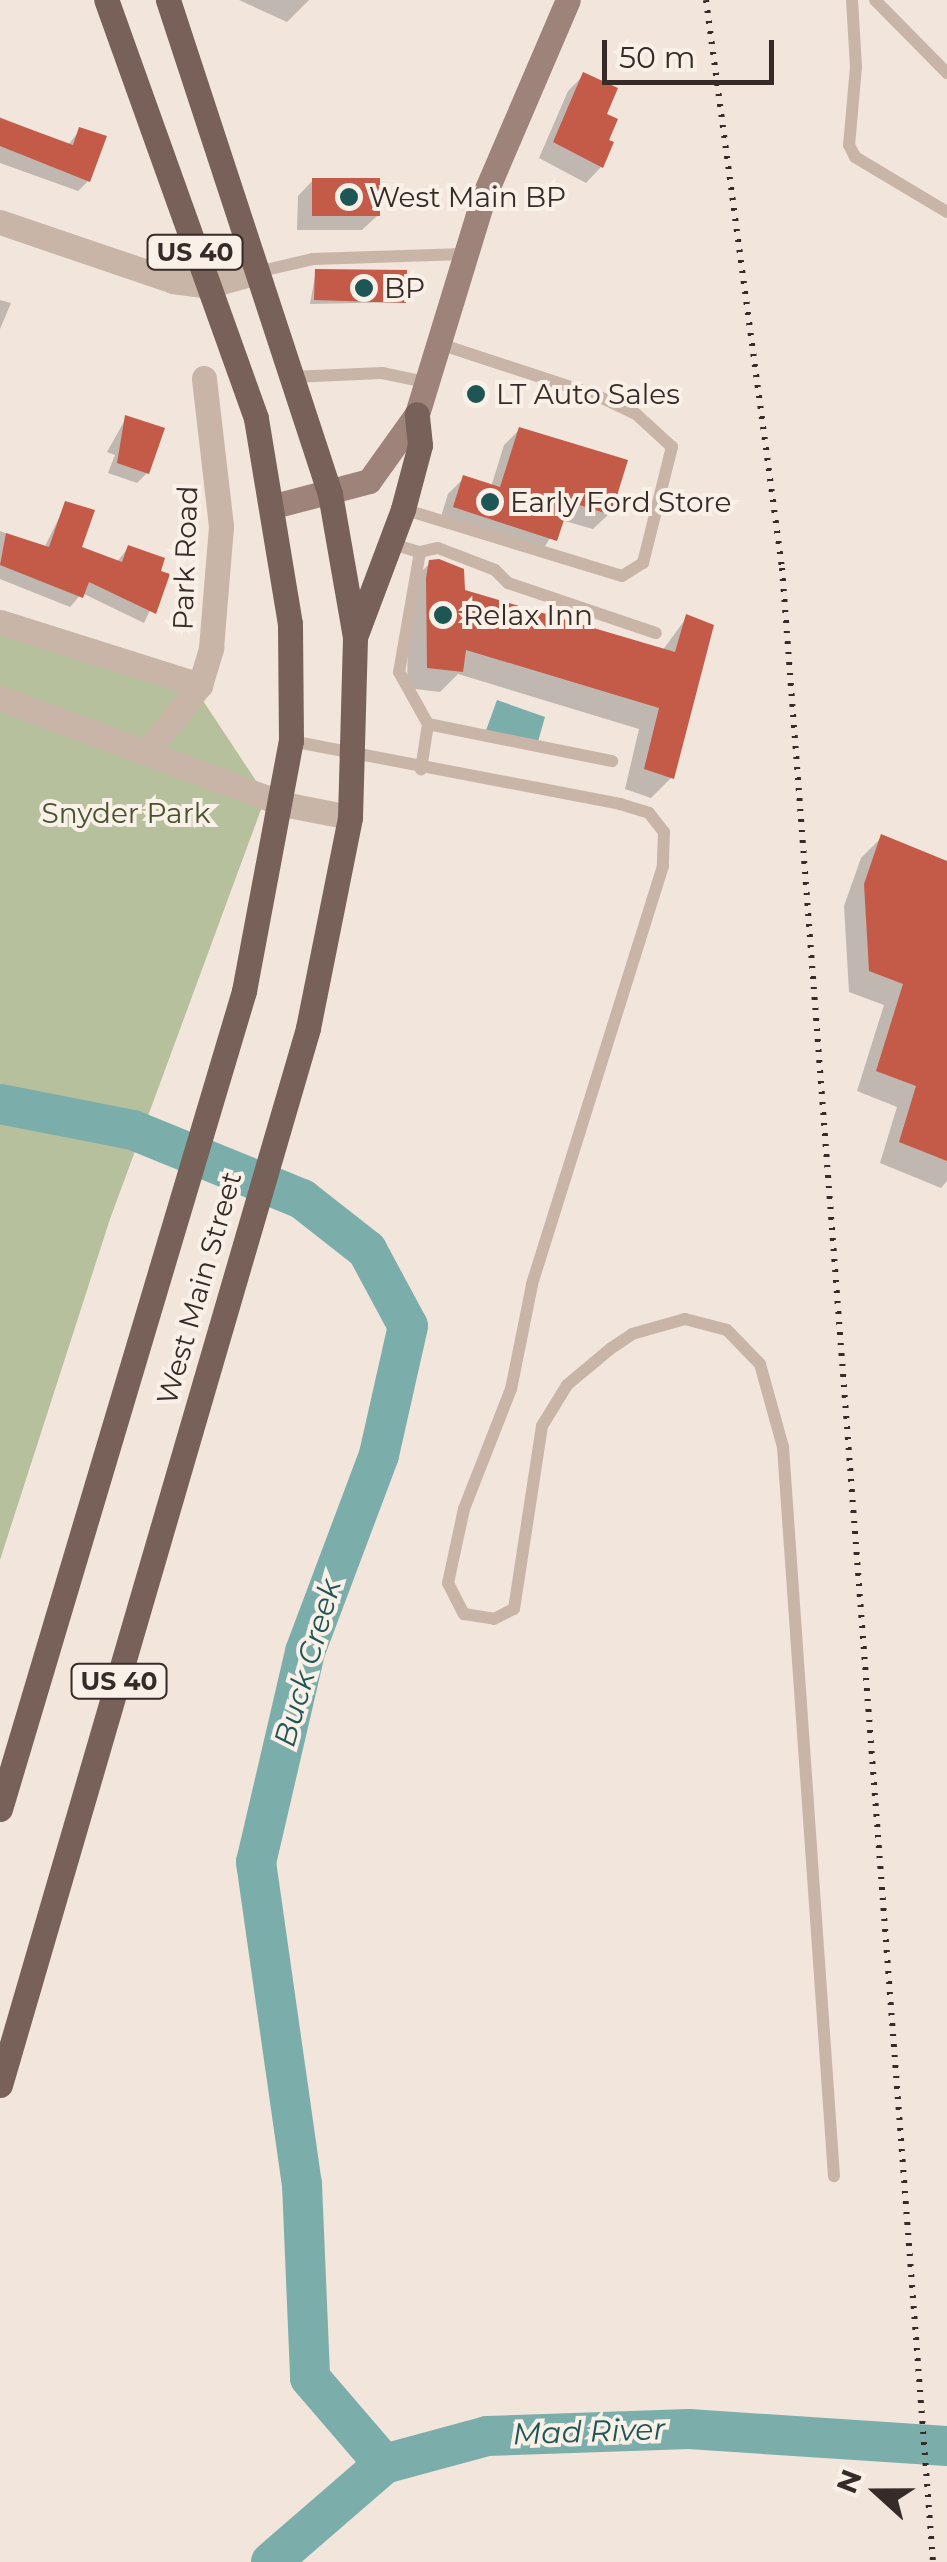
<!DOCTYPE html>
<style>
body{margin:0}
#map{position:relative;width:947px;height:2562px;overflow:hidden;background:#f1e5dc;font-family:Montserrat,sans-serif}
div>[style]{position:absolute}
.green>*{inset:0;background:#b7c09c}
.water>*{inset:0;background:#7baeab}
.shadow>*{inset:0;background:#0003}
.river>*{height:40px;margin:-20px;padding:0 20px;transform-origin:20px;border-radius:20px;background:#7baeab}
.building>*{inset:0;background:#c35b48}
.lane>*{height:12px;margin:-6px;padding:0 6px;transform-origin:6px;border-radius:6px;background:#c9b4a8}
.street>*{height:25px;margin:-12.5px;padding:0 12.5px;transform-origin:12.5px;border-radius:12.5px;background:#c9b4a8}
.secondary>*{height:25px;margin:-12.5px;padding:0 12.5px;transform-origin:12.5px;border-radius:12.5px;background:#9d8379}
.primary>*{height:25px;margin:-12.5px;padding:0 12.5px;transform-origin:12.5px;border-radius:12.5px;background:#776159}
.rail>*{height:6px;margin-top:-3px;transform-origin:0;background:repeating-linear-gradient(90deg,#362b28 0 2.5px,transparent 0 10.5px)}
.dots>*{width:28px;height:28px;translate:-50% -50%;box-sizing:border-box;border:5px solid #f9f0e8;border-radius:50%}
span{translate:-50% -50%;white-space:nowrap;text-align:center;line-height:1.15;-webkit-text-stroke:8px #f9f0e8;paint-order:stroke}
.shield-label span{padding:2px 8px;background:#f9f0e8;border:2px solid;border-radius:8px;-webkit-text-stroke-width:0}
.shield-label{font-size:25px;color:#362b28;font-weight:700}
.poi-label{font-size:28px;color:#362b28}
.left{translate:0 -50%;text-align:left}
.street-label{font-size:28px;color:#362b28}
.park-label{font-size:28px;color:#48532c}
.water-label{font-size:30px;color:#1e5655;font-style:italic}
.north{position:absolute;left:827px;top:2442px;width:100px;height:100px;-webkit-text-stroke:8px #f9f0e8;paint-order:stroke;rotate:291deg;font-size:28px;font-weight:700;line-height:40px;text-align:center;color:#362b28}
.north::after{content:'';display:block;margin:auto;width:35px;height:45px;background:#362b28;clip-path:polygon(50% 0,100% 100%,50% 72%,0 100%)}
.scale{position:absolute;left:602px;top:40px;width:172px;height:45px;box-sizing:border-box;border:5px solid #362b28;border-top:0;padding-left:12px;font-size:30px;line-height:35px;white-space:nowrap;color:#362b28;-webkit-text-stroke:8px #f9f0e8;paint-order:stroke}
</style>
<div id="map">
<div class="green">
<i style="clip-path:polygon(0 624px,194px 687px,266px 796px,110px 1219px,0 1560px)"></i>
</div>
<div class="water">
<i style="clip-path:polygon(497px 700px,545px 717px,537px 745px,484px 736px)"></i>
</div>
<div class="shadow">
<i style="clip-path:polygon(239px 0,309px 0,287px 22px)"></i>
<i style="clip-path:polygon(584px 75px,603px 115px,615px 120px,601px 167px,586px 183px,539px 158px,568px 91px)"></i>
<i style="clip-path:polygon(0 117px,68px 145px,80px 130px,88px 181px,78px 191px,0 163px)"></i>
<i style="clip-path:polygon(313px 180px,378px 215px,362px 230px,297px 230px,298px 196px)"></i>
<i style="clip-path:polygon(316px 271px,404px 302px,310px 304px)"></i>
<i style="clip-path:polygon(0 300px,11px 303px,0 329px)"></i>
<i style="clip-path:polygon(126px 418px,147px 473px,137px 483px,108px 473px,115px 455px,107px 452px)"></i>
<i style="clip-path:polygon(519px 430px,609px 514px,593px 529px,561px 520px,539px 556px,439px 523px,448px 494px,464px 478px,491px 487px,504px 445px)"></i>
<i style="clip-path:polygon(66px 504px,79px 548px,117px 562px,128px 548px,166px 576px,144px 623px,82px 593px,70px 607px,0 579px,0 531px,44px 548px)"></i>
<i style="clip-path:polygon(430px 563px,463px 592px,662px 651px,687px 617px,672px 777px,651px 798px,625px 789px,639px 729px,458px 674px,440px 692px,407px 688px,409px 584px)"></i>
<i style="clip-path:polygon(882px 837px,947px 864px,947px 1181px,941px 1188px,880px 1163px,897px 1107px,857px 1091px,884px 1005px,849px 992px,844px 906px,861px 858px)"></i>
</div>
<div class="river">
<i style="left:0;top:1104px;width:136px;rotate:11.1deg"></i>
<i style="left:133px;top:1130px;width:183px;rotate:22.2deg"></i>
<i style="left:302px;top:1199px;width:83px;rotate:38.1deg"></i>
<i style="left:367px;top:1250px;width:86px;rotate:61.7deg"></i>
<i style="left:408px;top:1326px;width:132px;rotate:102.7deg"></i>
<i style="left:379px;top:1455px;width:210px;rotate:110.6deg"></i>
<i style="left:305px;top:1652px;width:216px;rotate:103.1deg"></i>
<i style="left:256px;top:1862px;width:325px;rotate:81.9deg"></i>
<i style="left:302px;top:2184px;width:194px;rotate:87.6deg"></i>
<i style="left:310px;top:2378px;width:113px;rotate:49.3deg"></i>
<i style="left:271px;top:2562px;width:150px;rotate:-40.9deg"></i>
<i style="left:384px;top:2464px;width:107px;rotate:-15.2deg"></i>
<i style="left:487px;top:2436px;width:202px;rotate:-2deg"></i>
<i style="left:689px;top:2429px;width:259px;rotate:3.8deg"></i>
</div>
<div class="building">
<i style="clip-path:polygon(583px 72px,618px 88px,607px 114px,618px 119px,609px 140px,614px 142px,603px 168px,553px 142px)"></i>
<i style="clip-path:polygon(0 118px,73px 145px,79px 127px,107px 136px,90px 182px,0 146px)"></i>
<i style="clip-path:polygon(312px 178px,380px 178px,380px 216px,312px 216px)"></i>
<i style="clip-path:polygon(315px 269px,407px 270px,406px 303px,314px 300px)"></i>
<i style="clip-path:polygon(125px 415px,165px 428px,149px 474px,117px 463px)"></i>
<i style="clip-path:polygon(519px 427px,628px 460px,611px 515px,570px 502px,557px 541px,453px 507px,463px 475px,500px 487px)"></i>
<i style="clip-path:polygon(65px 501px,95px 510px,82px 547px,122px 562px,128px 545px,165px 558px,161px 571px,170px 574px,156px 614px,89px 582px,83px 598px,0 565px,6px 533px,49px 547px)"></i>
<i style="clip-path:polygon(439px 559px,464px 569px,465px 590px,675px 652px,686px 614px,714px 625px,674px 779px,644px 769px,659px 708px,466px 650px,463px 672px,427px 668px,426px 578px,429px 560px)"></i>
<i style="clip-path:polygon(881px 834px,947px 861px,947px 1161px,899px 1142px,916px 1086px,876px 1071px,903px 984px,869px 971px,864px 884px)"></i>
</div>
<div class="lane">
<i style="left:852px;top:0;width:67px;rotate:86.6deg"></i>
<i style="left:856px;top:67px;width:78px;rotate:95.1deg"></i>
<i style="left:849px;top:145px;width:13px;rotate:63deg"></i>
<i style="left:855px;top:157px;width:107px;rotate:30.9deg"></i>
<i style="left:875px;top:0;width:103px;rotate:45.4deg"></i>
<i style="left:257px;top:272px;width:57px;rotate:-13.1deg"></i>
<i style="left:313px;top:259px;width:151px;rotate:-1.9deg"></i>
<i style="left:292px;top:377px;width:90px;rotate:-2.5deg"></i>
<i style="left:382px;top:373px;width:45px;rotate:11.6deg"></i>
<i style="left:403px;top:509px;width:229px;rotate:17deg"></i>
<i style="left:622px;top:576px;width:25px;rotate:-32deg"></i>
<i style="left:643px;top:563px;width:120px;rotate:-76deg"></i>
<i style="left:672px;top:447px;width:49px;rotate:-137.5deg"></i>
<i style="left:636px;top:414px;width:42px;rotate:-154.7deg"></i>
<i style="left:598px;top:396px;width:169px;rotate:-161.8deg"></i>
<i style="left:393px;top:544px;width:28px;rotate:17deg"></i>
<i style="left:420px;top:552px;width:122px;rotate:99.9deg"></i>
<i style="left:399px;top:672px;width:60px;rotate:60.9deg"></i>
<i style="left:428px;top:724px;width:46px;rotate:98.8deg"></i>
<i style="left:420px;top:552px;width:18px;rotate:-13deg"></i>
<i style="left:438px;top:548px;width:61px;rotate:21.1deg"></i>
<i style="left:495px;top:570px;width:18px;rotate:45deg"></i>
<i style="left:508px;top:583px;width:156px;rotate:18.7deg"></i>
<i style="left:428px;top:724px;width:188px;rotate:11.4deg"></i>
<i style="left:291px;top:741px;width:335px;rotate:10.8deg"></i>
<i style="left:620px;top:804px;width:30px;rotate:17deg"></i>
<i style="left:649px;top:813px;width:24px;rotate:52deg"></i>
<i style="left:664px;top:832px;width:34px;rotate:92deg"></i>
<i style="left:663px;top:866px;width:439px;rotate:107.4deg"></i>
<i style="left:532px;top:1285px;width:106px;rotate:101.4deg"></i>
<i style="left:511px;top:1389px;width:129px;rotate:111.4deg"></i>
<i style="left:464px;top:1509px;width:76px;rotate:102.2deg"></i>
<i style="left:448px;top:1583px;width:35px;rotate:63deg"></i>
<i style="left:464px;top:1614px;width:30px;rotate:9deg"></i>
<i style="left:494px;top:1619px;width:22px;rotate:-27deg"></i>
<i style="left:514px;top:1609px;width:185px;rotate:-81.3deg"></i>
<i style="left:542px;top:1426px;width:48px;rotate:-58.6deg"></i>
<i style="left:567px;top:1385px;width:56px;rotate:-39.9deg"></i>
<i style="left:610px;top:1349px;width:27px;rotate:-34deg"></i>
<i style="left:632px;top:1334px;width:55px;rotate:-15.8deg"></i>
<i style="left:685px;top:1319px;width:43px;rotate:14.7deg"></i>
<i style="left:727px;top:1330px;width:47px;rotate:45.9deg"></i>
<i style="left:760px;top:1364px;width:86px;rotate:74.5deg"></i>
<i style="left:783px;top:1447px;width:731px;rotate:86deg"></i>
</div>
<div class="street">
<i style="left:0;top:222px;width:183px;rotate:18.8deg"></i>
<i style="left:173px;top:281px;width:34px;rotate:8deg"></i>
<i style="left:207px;top:286px;width:52px;rotate:-15.6deg"></i>
<i style="left:0;top:622px;width:210px;rotate:17.5deg"></i>
<i style="left:0;top:698px;width:302px;rotate:20.5deg"></i>
<i style="left:283px;top:804px;width:68px;rotate:11deg"></i>
<i style="left:149px;top:749px;width:82px;rotate:-51.4deg"></i>
<i style="left:200px;top:685px;width:39px;rotate:-73deg"></i>
<i style="left:211px;top:648px;width:122px;rotate:-85.3deg"></i>
<i style="left:221px;top:526px;width:149px;rotate:-96.6deg"></i>
</div>
<div class="secondary">
<i style="left:274px;top:506px;width:98px;rotate:-14.7deg"></i>
<i style="left:369px;top:481px;width:82px;rotate:-54.4deg"></i>
<i style="left:417px;top:414px;width:226px;rotate:-73deg"></i>
<i style="left:483px;top:198px;width:215px;rotate:-66.8deg"></i>
</div>
<div class="primary">
<i style="left:355px;top:637px;width:137px;rotate:-69.4deg"></i>
<i style="left:403px;top:509px;width:66px;rotate:-75.1deg"></i>
<i style="left:420px;top:445px;width:31px;rotate:-96deg"></i>
<i style="left:0;top:1809px;width:854px;rotate:-73.39deg"></i>
<i style="left:244px;top:991px;width:254px;rotate:-79.4deg"></i>
<i style="left:291px;top:741px;width:117px;rotate:-90.5deg"></i>
<i style="left:290px;top:624px;width:209px;rotate:-99.4deg"></i>
<i style="left:256px;top:418px;width:444px;rotate:-109.7deg"></i>
<i style="left:0;top:2085px;width:1101px;rotate:-73.75deg"></i>
<i style="left:308px;top:1028px;width:215px;rotate:-78.7deg"></i>
<i style="left:350px;top:817px;width:180px;rotate:-88.4deg"></i>
<i style="left:355px;top:637px;width:145px;rotate:-99.9deg"></i>
<i style="left:330px;top:494px;width:520px;rotate:-108.16deg"></i>
</div>
<div class="rail">
<i style="left:706px;top:0;width:573px;rotate:82.38deg"></i>
<i style="left:782px;top:568px;width:2000px;rotate:85.67deg"></i>
</div>
<div class="dots">
<i style="left:349px;top:197px;background:#1e5655"></i>
<i style="left:364px;top:288px;background:#1e5655"></i>
<i style="left:476px;top:394px;background:#1e5655"></i>
<i style="left:490px;top:502px;background:#1e5655"></i>
<i style="left:443px;top:615px;background:#1e5655"></i>
</div>
<div class="shield-label">
<span style="left:195px;top:252px">US 40</span>
<span style="left:119px;top:1681px">US 40</span>
</div>
<div class="poi-label">
<span class="left" style="left:369px;top:197px">West Main BP</span>
<span class="left" style="left:384px;top:288px">BP</span>
<span class="left" style="left:496px;top:394px">LT Auto Sales</span>
<span class="left" style="left:510px;top:502px">Early Ford Store</span>
<span class="left" style="left:463px;top:615px">Relax Inn</span>
</div>
<div class="street-label">
<span style="left:185px;top:558px;rotate:-88deg">Park Road</span>
<span style="left:199px;top:1288px;rotate:-74deg">West Main Street</span>
</div>
<div class="park-label">
<span style="left:126px;top:813px">Snyder Park</span>
</div>
<div class="water-label">
<span style="left:308px;top:1663px;rotate:-74deg">Buck Creek</span>
<span style="left:589px;top:2432px;rotate:-2deg">Mad River</span>
</div>
<div class="north">N</div>
<div class="scale">50 m</div>
</div>
